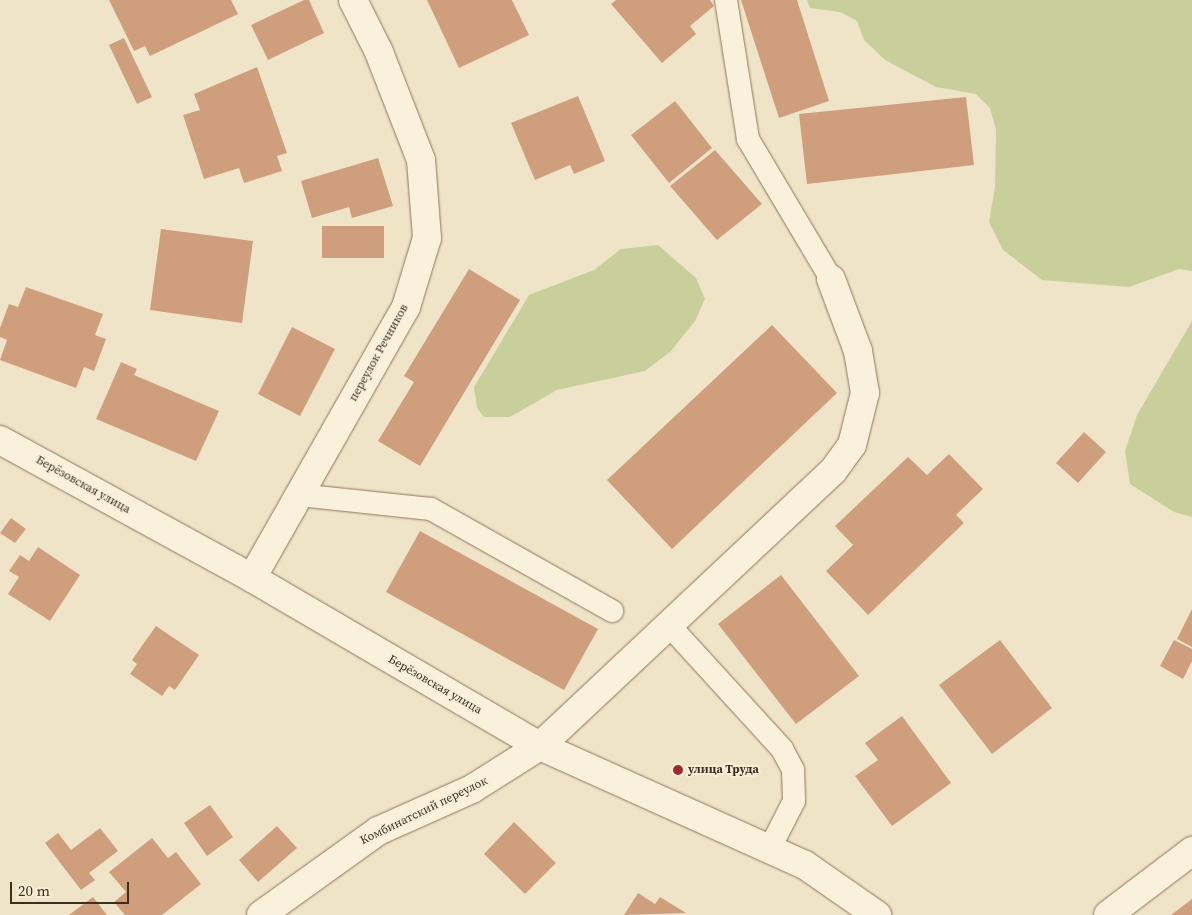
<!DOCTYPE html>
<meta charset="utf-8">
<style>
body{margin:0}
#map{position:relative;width:1192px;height:915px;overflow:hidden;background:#f0e4c8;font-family:"Source Serif 4",serif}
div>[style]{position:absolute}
.green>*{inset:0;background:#c9cf9b}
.building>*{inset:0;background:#cf9f7d}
.roads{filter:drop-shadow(0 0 1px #8d765c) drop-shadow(0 0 1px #8d765c)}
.lane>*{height:22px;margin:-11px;padding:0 11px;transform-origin:11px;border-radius:11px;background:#faf1dc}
.street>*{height:28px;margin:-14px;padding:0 14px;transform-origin:14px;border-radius:14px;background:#faf1dc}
.dots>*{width:14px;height:14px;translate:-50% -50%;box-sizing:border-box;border:2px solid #f7eed8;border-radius:50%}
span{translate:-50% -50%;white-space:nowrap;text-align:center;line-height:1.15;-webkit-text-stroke:4px #f7eed8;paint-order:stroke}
.street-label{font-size:12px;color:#3d2e20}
.poi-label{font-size:12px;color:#3d2e20;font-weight:700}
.left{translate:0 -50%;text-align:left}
.scale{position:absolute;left:10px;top:882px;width:119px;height:22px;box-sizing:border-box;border:2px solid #3d2e20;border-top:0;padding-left:6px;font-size:15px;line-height:18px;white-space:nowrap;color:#3d2e20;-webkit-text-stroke:4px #f7eed8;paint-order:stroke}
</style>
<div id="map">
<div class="green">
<i style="clip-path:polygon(807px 0,1192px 0,1192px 271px,1179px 269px,1129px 287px,1042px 280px,1003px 250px,989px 222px,995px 187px,996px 130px,990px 108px,976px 94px,936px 87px,885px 60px,864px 40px,857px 21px,840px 12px,810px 8px)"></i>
<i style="clip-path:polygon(658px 245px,696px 278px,705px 299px,695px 321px,671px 351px,645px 371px,557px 390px,510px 417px,484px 417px,477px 408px,474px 387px,529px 295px,594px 270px,621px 249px)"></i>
<i style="clip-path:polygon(1192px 321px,1192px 517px,1174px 512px,1130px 484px,1125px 451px,1137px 415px)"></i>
</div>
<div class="building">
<i style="clip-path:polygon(109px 0,231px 0,238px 14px,150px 56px,145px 46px,134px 51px)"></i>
<i style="clip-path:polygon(304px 0,309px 0,324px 33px,268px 60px,251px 25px)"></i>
<i style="clip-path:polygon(427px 0,512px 0,529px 35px,459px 68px)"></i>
<i style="clip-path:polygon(616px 0,710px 0,714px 6px,690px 26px,696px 34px,662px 63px,611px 4px)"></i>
<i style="clip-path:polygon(741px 0,797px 0,829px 101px,779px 118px)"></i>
<i style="clip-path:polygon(124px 38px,152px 97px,137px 104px,109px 45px)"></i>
<i style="clip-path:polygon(257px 67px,287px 153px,277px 156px,282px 171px,244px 183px,239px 168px,204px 179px,183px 115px,200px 110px,194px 94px)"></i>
<i style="clip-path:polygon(578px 96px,605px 161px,574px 174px,570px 165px,535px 180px,511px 123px)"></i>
<i style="clip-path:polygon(966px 97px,974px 165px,807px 184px,799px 114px)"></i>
<i style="clip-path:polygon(675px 101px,712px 148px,669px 183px,631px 135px)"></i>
<i style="clip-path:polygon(715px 150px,762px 204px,717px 240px,670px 186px)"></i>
<i style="clip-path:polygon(378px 158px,393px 206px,352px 218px,349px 207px,312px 218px,301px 181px)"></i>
<i style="clip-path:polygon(322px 226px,384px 226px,384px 258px,322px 258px)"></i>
<i style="clip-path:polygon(161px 229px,253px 241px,242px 323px,150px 310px)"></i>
<i style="clip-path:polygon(469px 269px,520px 300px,420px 466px,378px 441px,414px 382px,404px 376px)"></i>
<i style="clip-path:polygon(26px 287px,103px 314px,95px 335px,106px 339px,94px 371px,84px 367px,76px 388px,0 360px,7px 340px,0 337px,0 328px,9px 304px,18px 307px)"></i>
<i style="clip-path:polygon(772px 325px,837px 393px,672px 549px,607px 480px)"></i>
<i style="clip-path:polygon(292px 327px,335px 349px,300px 416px,258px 394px)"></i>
<i style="clip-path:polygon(121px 362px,137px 369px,134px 375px,219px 411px,196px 461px,96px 419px)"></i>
<i style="clip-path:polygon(1084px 432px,1106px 452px,1078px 483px,1056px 463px)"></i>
<i style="clip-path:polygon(949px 454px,983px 489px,956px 515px,964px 523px,868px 615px,826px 571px,853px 545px,835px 526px,908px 457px,927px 475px)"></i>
<i style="clip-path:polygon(11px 518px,26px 529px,15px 543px,0 533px)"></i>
<i style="clip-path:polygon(420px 531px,598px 629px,564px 690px,386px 592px)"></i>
<i style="clip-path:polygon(38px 547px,80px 575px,50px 621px,8px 594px,19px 577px,9px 571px,20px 555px,29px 561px)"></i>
<i style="clip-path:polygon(781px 575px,859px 676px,796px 724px,718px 624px)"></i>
<i style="clip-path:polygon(1192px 609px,1192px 647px,1177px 639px)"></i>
<i style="clip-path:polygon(156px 626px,199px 655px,175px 690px,169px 686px,162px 696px,130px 674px,137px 664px,132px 660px)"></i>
<i style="clip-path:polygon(1000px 640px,1052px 708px,992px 754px,939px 685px)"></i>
<i style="clip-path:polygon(1174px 640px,1192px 649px,1192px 661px,1183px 679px,1160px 666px)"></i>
<i style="clip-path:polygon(902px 716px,951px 783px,892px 826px,855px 776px,878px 760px,865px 743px)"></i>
<i style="clip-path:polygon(210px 805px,233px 837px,207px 856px,184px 823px)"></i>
<i style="clip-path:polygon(514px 822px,556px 863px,525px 894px,484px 854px)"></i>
<i style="clip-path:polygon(277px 826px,297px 848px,258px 882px,239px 860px)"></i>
<i style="clip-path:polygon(100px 828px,118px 851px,89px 873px,95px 880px,81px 890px,45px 843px,58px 833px,71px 850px)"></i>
<i style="clip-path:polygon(152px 838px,168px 858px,176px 852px,201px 884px,162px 915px,125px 915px,114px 902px,126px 892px,109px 872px)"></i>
<i style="clip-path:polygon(638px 893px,655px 904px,660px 897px,686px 913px,624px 915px)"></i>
<i style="clip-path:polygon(93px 897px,107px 915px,69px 915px)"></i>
<i style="clip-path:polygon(1192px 899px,1192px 915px,1171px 915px)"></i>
</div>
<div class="roads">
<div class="lane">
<i style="left:726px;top:0;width:141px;rotate:81deg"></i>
<i style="left:748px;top:139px;width:163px;rotate:59.3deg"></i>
<i style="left:299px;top:495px;width:133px;rotate:6.1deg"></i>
<i style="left:431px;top:509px;width:208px;rotate:29.4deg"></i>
<i style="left:667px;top:623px;width:171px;rotate:47.6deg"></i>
<i style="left:782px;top:749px;width:24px;rotate:62deg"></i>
<i style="left:793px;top:770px;width:31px;rotate:88deg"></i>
<i style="left:794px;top:801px;width:53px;rotate:117.1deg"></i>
</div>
<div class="street">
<i style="left:0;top:440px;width:287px;rotate:28.7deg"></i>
<i style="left:252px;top:578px;width:333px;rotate:30.3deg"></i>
<i style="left:540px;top:746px;width:290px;rotate:24.2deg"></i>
<i style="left:805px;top:865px;width:88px;rotate:34.8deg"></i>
<i style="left:252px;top:578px;width:312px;rotate:-60.4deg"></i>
<i style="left:406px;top:307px;width:72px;rotate:-73.1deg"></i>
<i style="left:427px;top:238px;width:78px;rotate:-94.4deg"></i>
<i style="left:421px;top:160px;width:116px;rotate:-111.3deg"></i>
<i style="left:379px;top:52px;width:58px;rotate:-116.6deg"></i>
<i style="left:261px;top:915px;width:144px;rotate:-35.7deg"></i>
<i style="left:378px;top:831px;width:103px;rotate:-24.1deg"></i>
<i style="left:472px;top:789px;width:80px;rotate:-32.3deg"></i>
<i style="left:540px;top:746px;width:402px;rotate:-43.2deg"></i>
<i style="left:833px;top:471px;width:32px;rotate:-54deg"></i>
<i style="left:852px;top:445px;width:54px;rotate:-76deg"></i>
<i style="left:865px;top:393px;width:43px;rotate:-99.5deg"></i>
<i style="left:858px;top:351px;width:77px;rotate:-110.6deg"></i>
<i style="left:1108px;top:915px;width:106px;rotate:-37.3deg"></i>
</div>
</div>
<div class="dots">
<i style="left:678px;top:770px;background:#9e2a2b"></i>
</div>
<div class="street-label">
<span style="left:379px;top:353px;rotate:-61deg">переулок Речников</span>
<span style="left:83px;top:485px;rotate:29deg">Берёзовская улица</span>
<span style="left:435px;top:685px;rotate:30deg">Берёзовская улица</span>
<span style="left:424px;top:811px;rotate:-26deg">Комбинатский переулок</span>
</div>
<div class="poi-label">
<span class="left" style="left:688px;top:770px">улица Труда</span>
</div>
<div class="scale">20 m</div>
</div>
